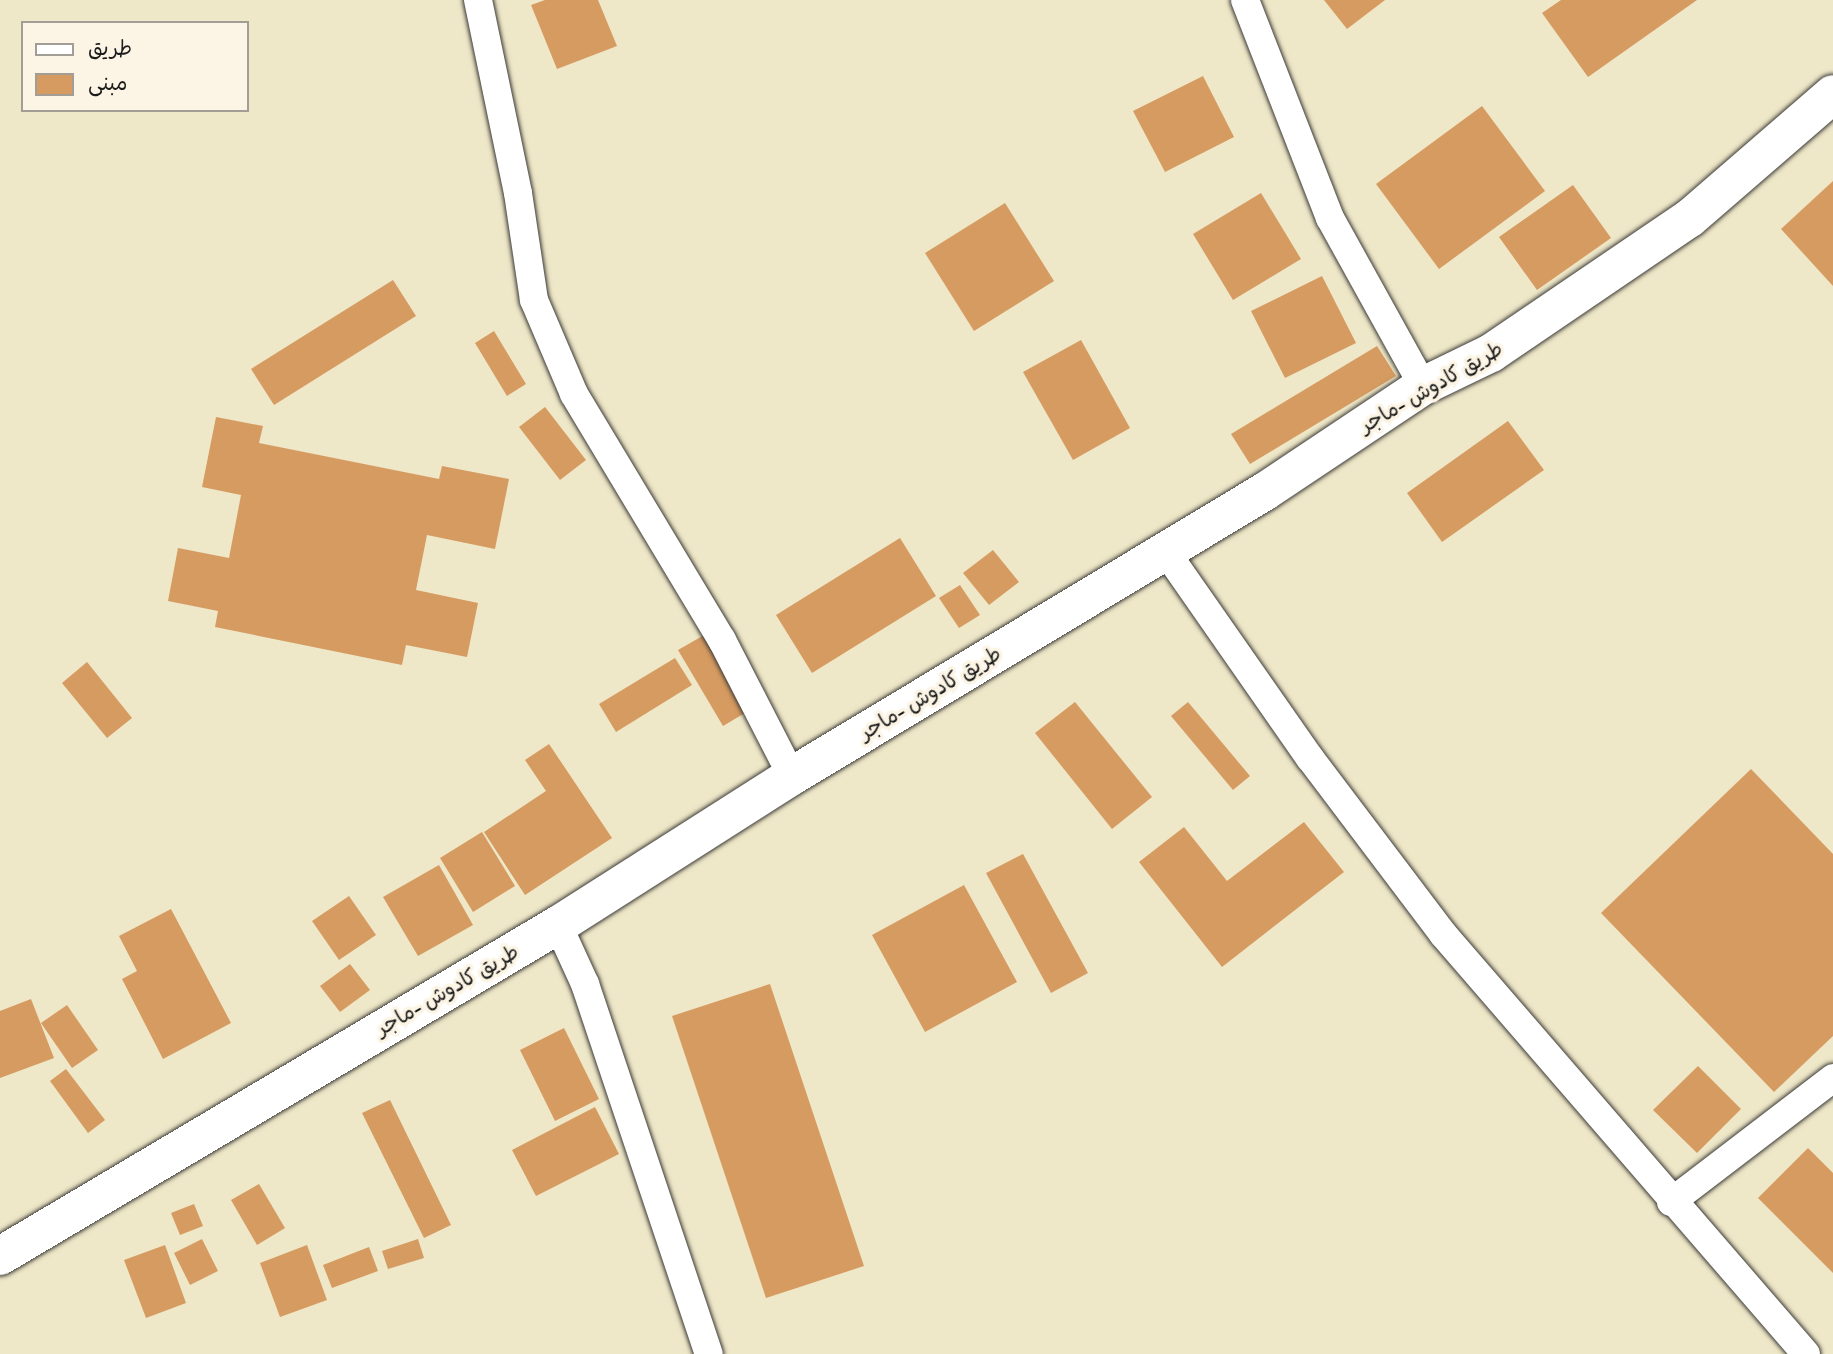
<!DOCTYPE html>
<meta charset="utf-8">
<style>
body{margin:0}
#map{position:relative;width:1833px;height:1354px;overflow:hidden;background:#eee7c8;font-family:Itim,"Playpen Sans Arabic",sans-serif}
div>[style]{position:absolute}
.building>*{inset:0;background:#d69b61}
.roads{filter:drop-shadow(0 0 2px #3c3a36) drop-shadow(0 0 2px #3c3a36)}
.street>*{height:28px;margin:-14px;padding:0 14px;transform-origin:14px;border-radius:14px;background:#fff}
.highway>*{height:38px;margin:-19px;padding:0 19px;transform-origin:19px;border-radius:19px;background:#fff}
span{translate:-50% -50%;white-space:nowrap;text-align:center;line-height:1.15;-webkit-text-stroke:7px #fcf5e5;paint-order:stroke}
.street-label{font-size:21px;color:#1c1c1c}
.legend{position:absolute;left:21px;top:21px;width:228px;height:91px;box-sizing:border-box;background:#fcf5e5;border:2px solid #a29e95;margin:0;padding:9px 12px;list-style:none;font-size:21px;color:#1c1c1c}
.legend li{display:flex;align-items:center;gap:14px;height:35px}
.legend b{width:35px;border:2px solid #a29e95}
</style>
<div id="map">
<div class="building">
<i style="clip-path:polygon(545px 0,598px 0,617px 46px,557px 69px,531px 5px)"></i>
<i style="clip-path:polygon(1324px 0,1385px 0,1347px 29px)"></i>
<i style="clip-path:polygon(1561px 0,1697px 0,1588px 77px,1542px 13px)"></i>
<i style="clip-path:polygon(1203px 76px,1234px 137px,1165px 172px,1133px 111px)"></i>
<i style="clip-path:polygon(1482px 106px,1545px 191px,1439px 269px,1376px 184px)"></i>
<i style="clip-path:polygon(1833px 181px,1833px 286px,1781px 229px)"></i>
<i style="clip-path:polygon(1573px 185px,1611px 238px,1537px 290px,1499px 237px)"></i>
<i style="clip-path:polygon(1261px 193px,1301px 259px,1233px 300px,1193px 234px)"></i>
<i style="clip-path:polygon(1005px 203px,1054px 281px,974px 331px,925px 253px)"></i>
<i style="clip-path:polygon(1322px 276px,1356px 343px,1285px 378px,1251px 311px)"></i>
<i style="clip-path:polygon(393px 280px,416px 316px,274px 405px,251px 369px)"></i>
<i style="clip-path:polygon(494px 331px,526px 384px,507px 396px,475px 343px)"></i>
<i style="clip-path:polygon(1081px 340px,1130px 428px,1073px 460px,1023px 372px)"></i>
<i style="clip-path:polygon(1377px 346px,1396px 376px,1250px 464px,1231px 434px)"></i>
<i style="clip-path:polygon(545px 407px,586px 460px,560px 480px,519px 427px)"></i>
<i style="clip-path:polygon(216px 417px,263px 426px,259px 443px,439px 479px,442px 466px,509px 479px,495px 549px,427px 535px,416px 590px,478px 603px,467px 657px,406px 645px,402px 665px,215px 627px,218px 611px,168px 601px,178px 548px,229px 558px,241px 495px,202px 487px)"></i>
<i style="clip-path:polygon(1508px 421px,1544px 470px,1442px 542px,1407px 493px)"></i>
<i style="clip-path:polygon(900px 538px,936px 596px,812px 673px,776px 615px)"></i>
<i style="clip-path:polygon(993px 550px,1019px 582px,989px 605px,963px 573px)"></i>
<i style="clip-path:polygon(960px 585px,980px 615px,959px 628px,939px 598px)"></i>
<i style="clip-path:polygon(706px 634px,750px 710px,723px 726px,678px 650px)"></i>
<i style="clip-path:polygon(675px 658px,692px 685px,616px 732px,599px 704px)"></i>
<i style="clip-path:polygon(87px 662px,132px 718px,107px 738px,62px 683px)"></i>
<i style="clip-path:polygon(1075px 702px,1152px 797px,1112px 829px,1035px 733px)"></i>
<i style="clip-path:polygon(1188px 702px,1250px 776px,1233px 790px,1171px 716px)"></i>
<i style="clip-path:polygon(549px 744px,612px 838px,525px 895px,484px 832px,546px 791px,525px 760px)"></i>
<i style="clip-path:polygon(1751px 769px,1833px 854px,1833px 1036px,1774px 1092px,1601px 913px)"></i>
<i style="clip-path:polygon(1304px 822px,1344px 872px,1222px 967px,1139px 862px,1184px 827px,1227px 881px)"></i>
<i style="clip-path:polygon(482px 832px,515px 886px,473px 912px,440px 858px)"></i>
<i style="clip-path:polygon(1023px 854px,1088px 973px,1051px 993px,986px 873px)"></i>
<i style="clip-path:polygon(439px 865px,473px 925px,418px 956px,383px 897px)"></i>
<i style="clip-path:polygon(964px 885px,1017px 982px,925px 1032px,872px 935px)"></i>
<i style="clip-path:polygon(349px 896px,376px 935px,339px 960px,312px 921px)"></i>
<i style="clip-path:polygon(171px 909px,231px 1023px,163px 1059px,122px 979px,137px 971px,119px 936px)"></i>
<i style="clip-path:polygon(350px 964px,370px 990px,340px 1012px,320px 986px)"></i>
<i style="clip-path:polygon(770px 984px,864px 1266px,766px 1298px,672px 1016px)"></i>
<i style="clip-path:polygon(31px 999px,54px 1058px,0 1078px,0 1011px)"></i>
<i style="clip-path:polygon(67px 1005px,98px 1050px,72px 1068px,41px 1023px)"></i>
<i style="clip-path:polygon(564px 1028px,599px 1099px,555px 1121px,520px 1050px)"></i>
<i style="clip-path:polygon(1698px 1066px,1741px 1109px,1697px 1153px,1653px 1110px)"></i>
<i style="clip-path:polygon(66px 1069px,105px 1120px,88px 1133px,50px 1081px)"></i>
<i style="clip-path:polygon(390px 1100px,451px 1225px,424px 1238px,362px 1113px)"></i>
<i style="clip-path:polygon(595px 1107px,619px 1154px,536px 1196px,512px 1150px)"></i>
<i style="clip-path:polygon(1808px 1148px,1833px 1173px,1833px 1273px,1758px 1198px)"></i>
<i style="clip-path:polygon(259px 1184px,285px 1228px,257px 1245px,231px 1200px)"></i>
<i style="clip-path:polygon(194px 1204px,203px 1226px,180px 1235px,171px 1213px)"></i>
<i style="clip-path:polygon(202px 1239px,218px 1271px,190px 1285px,174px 1253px)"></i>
<i style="clip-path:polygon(418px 1239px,424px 1258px,388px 1269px,382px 1251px)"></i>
<i style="clip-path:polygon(165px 1245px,186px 1303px,146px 1318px,124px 1260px)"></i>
<i style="clip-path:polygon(307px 1245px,327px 1300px,280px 1317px,260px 1263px)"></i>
<i style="clip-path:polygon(369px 1247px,378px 1271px,332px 1288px,323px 1265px)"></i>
</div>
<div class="roads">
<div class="street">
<i style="left:478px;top:0;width:197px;rotate:78.3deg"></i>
<i style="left:518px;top:193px;width:108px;rotate:81.5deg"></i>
<i style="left:534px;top:300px;width:102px;rotate:66.9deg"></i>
<i style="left:574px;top:394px;width:287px;rotate:59deg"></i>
<i style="left:722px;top:640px;width:153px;rotate:62.8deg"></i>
<i style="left:1245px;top:0;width:234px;rotate:68.7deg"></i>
<i style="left:1330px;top:218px;width:192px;rotate:61deg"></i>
<i style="left:1164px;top:549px;width:255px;rotate:55.1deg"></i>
<i style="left:1310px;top:758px;width:221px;rotate:52.9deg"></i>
<i style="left:1443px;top:934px;width:555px;rotate:49.16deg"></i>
<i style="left:558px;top:925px;width:65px;rotate:65.4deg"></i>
<i style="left:585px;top:984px;width:390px;rotate:71.5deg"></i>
<i style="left:1671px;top:1202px;width:204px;rotate:-37.4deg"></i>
</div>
<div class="highway">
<i style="left:0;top:1256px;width:649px;rotate:-30.68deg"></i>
<i style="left:558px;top:925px;width:277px;rotate:-32.5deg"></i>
<i style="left:792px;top:776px;width:551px;rotate:-31.04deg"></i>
<i style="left:1264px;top:492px;width:191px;rotate:-33.7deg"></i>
<i style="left:1423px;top:386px;width:76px;rotate:-25.9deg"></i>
<i style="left:1491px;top:353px;width:240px;rotate:-34.2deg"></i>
<i style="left:1690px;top:218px;width:189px;rotate:-40.9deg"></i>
</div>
</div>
<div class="street-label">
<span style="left:1431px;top:387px;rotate:-30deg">طريق كادوش -ماجر</span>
<span style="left:930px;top:693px;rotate:-31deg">طريق كادوش -ماجر</span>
<span style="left:447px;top:990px;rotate:-30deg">طريق كادوش -ماجر</span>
</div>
<ul class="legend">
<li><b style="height:9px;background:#fff"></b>طريق</li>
<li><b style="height:19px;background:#d69b61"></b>مبنى</li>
</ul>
</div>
